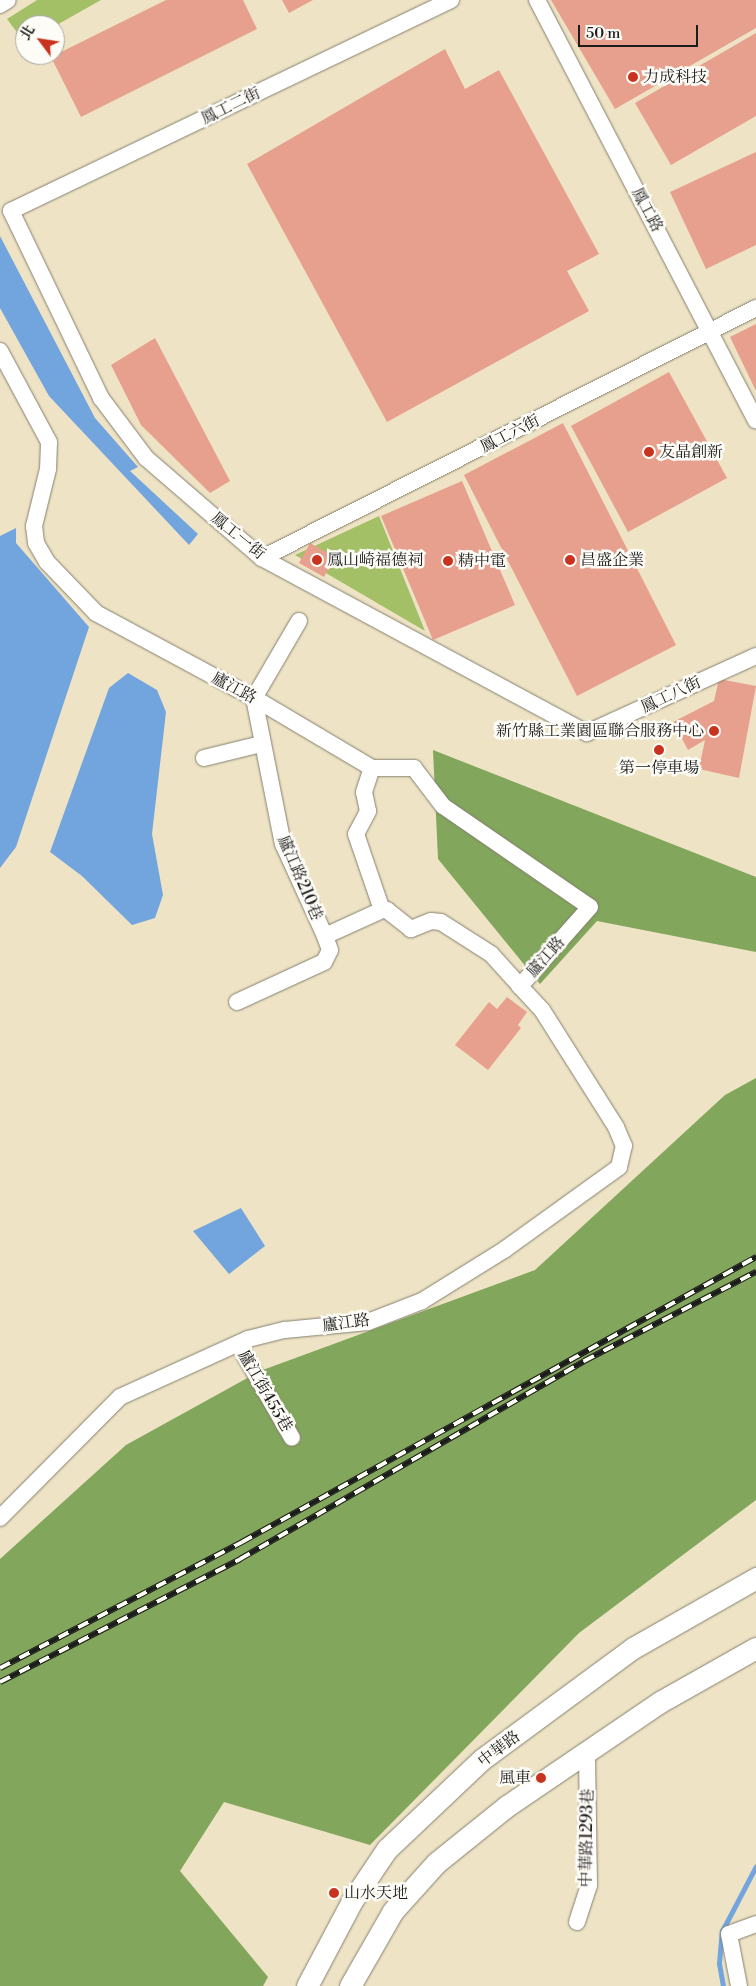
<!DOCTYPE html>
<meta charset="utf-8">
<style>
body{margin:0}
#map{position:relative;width:756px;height:1986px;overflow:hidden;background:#eee3c5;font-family:"Libre Bodoni","Noto Serif TC",serif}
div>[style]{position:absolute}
.green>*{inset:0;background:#a3c067}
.forest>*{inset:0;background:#82a65c}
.water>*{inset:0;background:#72a5de}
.stream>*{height:5px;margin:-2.5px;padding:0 2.5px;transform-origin:2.5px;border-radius:2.5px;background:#72a5de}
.building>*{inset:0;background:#e8a08e}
.roads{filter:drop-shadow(0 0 1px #858070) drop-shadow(0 0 1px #858070)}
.minor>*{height:16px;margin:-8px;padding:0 8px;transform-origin:8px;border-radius:8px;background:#fff}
.major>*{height:21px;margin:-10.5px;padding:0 10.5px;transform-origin:10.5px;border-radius:10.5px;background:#fff}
.rail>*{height:5.5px;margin-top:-2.75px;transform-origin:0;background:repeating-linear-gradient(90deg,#fdfcf7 0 11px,#1c1c1c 0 22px);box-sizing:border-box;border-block:1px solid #1c1c1c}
.dots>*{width:14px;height:14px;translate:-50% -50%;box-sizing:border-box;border:2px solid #fdfcf7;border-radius:50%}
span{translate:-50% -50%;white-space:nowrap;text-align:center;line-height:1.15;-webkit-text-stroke:5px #fdfcf7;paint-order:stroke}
.poi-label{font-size:16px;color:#1c1c1c}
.left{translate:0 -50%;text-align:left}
.right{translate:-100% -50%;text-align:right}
.street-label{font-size:16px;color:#1c1c1c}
.north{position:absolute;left:15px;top:15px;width:50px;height:50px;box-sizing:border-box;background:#fdfcf7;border:1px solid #a3a29f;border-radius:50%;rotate:301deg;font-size:14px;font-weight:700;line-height:20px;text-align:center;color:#1c1c1c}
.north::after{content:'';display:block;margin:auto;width:18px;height:22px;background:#c8321e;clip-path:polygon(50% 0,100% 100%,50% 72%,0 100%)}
.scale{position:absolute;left:578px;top:25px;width:120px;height:22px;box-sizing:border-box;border:2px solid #1c1c1c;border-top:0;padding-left:6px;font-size:15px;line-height:18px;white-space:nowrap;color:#1c1c1c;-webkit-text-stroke:4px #fdfcf7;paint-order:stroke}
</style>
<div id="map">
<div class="green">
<i style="clip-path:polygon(37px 0,101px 0,55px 26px,25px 25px,25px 43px,7px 19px)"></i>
<i style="clip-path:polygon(379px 516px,425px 631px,295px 555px)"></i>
</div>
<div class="forest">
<i style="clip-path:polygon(433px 750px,756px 877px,756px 952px,597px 921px,540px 984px,438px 859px)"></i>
<i style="clip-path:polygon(756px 1078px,756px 1500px,579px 1633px,370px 1845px,224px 1802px,180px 1871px,268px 1977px,263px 1986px,0 1986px,0 1559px,126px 1445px,260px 1371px,535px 1270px,725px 1095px)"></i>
</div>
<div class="water">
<i style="clip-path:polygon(0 236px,95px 418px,138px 467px,130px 471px,198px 534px,189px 545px,49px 396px,0 308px)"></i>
<i style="clip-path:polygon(16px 528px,16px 543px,89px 627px,16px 847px,0 868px,0 536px)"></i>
<i style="clip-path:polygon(128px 673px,157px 690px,166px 712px,152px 834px,163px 895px,155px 918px,132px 925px,82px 876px,50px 852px,109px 688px)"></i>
<i style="clip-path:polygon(241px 1208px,265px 1246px,229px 1274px,193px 1231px)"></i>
</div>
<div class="stream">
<i style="left:723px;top:1986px;width:23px;rotate:-100deg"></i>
<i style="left:719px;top:1963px;width:32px;rotate:-85deg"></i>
<i style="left:722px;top:1931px;width:73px;rotate:-62.4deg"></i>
</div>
<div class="building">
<i style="clip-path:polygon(166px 0,243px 0,257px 29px,81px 117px,51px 57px)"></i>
<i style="clip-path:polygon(282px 0,313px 0,289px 13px)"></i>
<i style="clip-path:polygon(551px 0,756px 0,756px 28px,615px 109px)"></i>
<i style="clip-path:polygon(756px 33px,756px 116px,671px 165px,635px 103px)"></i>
<i style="clip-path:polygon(445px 49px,465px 89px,499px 70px,599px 254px,567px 271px,589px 311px,387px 422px,247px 164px)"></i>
<i style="clip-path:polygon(756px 152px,756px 245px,706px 269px,670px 192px)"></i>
<i style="clip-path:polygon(756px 324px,756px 391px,730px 337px)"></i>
<i style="clip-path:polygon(155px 338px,230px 481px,210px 493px,141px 425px,111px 365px)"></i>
<i style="clip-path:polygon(669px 372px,727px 478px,628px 532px,571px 426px)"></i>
<i style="clip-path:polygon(563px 423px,676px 645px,577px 696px,464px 475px)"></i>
<i style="clip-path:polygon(462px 481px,515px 605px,433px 640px,381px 516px)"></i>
<i style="clip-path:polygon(310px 543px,335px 557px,324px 577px,299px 563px)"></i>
<i style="clip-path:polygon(719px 679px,756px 686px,739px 778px,699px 769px,705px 740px,688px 750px,673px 722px,714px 701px)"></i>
<i style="clip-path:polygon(507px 997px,527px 1012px,518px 1025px,521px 1028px,488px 1070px,455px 1045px,489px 1002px,497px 1009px)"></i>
</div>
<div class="roads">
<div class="minor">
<i style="left:451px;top:0;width:488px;rotate:154.4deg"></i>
<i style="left:11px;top:211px;width:208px;rotate:64.3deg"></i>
<i style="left:101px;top:398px;width:75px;rotate:53.1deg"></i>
<i style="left:146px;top:458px;width:153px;rotate:40.8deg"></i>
<i style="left:262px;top:558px;width:369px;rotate:28.3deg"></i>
<i style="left:587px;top:733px;width:186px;rotate:-24.5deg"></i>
<i style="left:537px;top:0;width:474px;rotate:62.5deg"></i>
<i style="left:0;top:5px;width:9px;rotate:-32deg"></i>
<i style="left:0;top:351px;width:103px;rotate:61.7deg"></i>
<i style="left:49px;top:442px;width:27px;rotate:92deg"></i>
<i style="left:48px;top:469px;width:59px;rotate:103.8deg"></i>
<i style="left:34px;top:526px;width:17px;rotate:83deg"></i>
<i style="left:36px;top:543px;width:22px;rotate:60deg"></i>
<i style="left:47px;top:562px;width:71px;rotate:46.1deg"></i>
<i style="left:96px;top:613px;width:179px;rotate:28.3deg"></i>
<i style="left:254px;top:698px;width:137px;rotate:30.7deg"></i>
<i style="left:372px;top:768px;width:42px"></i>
<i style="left:414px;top:768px;width:48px;rotate:52.7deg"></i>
<i style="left:443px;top:806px;width:178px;rotate:34.5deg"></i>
<i style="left:590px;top:907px;width:106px;rotate:131.5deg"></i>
<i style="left:262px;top:558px;width:554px;rotate:-26.84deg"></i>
<i style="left:299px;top:621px;width:89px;rotate:120.3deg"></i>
<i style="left:254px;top:698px;width:149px;rotate:78.8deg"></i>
<i style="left:283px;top:844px;width:101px;rotate:65.5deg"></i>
<i style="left:325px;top:936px;width:63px;rotate:-24.5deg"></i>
<i style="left:204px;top:758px;width:59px;rotate:-13.8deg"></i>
<i style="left:237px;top:1002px;width:96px;rotate:-24.7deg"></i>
<i style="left:324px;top:962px;width:13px;rotate:-63deg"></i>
<i style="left:330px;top:950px;width:15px;rotate:-110deg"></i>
<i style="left:238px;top:1344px;width:108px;rotate:60.1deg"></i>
<i style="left:0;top:1518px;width:170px;rotate:-45.2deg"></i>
<i style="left:120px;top:1397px;width:141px;rotate:-24.4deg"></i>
<i style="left:248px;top:1339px;width:38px;rotate:-14deg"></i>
<i style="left:285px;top:1330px;width:83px;rotate:-5.5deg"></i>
<i style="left:368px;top:1322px;width:58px;rotate:-21.3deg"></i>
<i style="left:422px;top:1301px;width:97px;rotate:-31.9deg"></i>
<i style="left:504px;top:1250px;width:142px;rotate:-35.8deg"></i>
<i style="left:619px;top:1167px;width:22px;rotate:-77deg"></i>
<i style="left:624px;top:1146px;width:21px;rotate:-113deg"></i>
<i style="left:616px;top:1127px;width:138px;rotate:-122.3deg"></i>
<i style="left:542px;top:1010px;width:33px;rotate:-133deg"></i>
<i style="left:520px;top:986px;width:43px;rotate:-132.2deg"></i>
<i style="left:491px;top:954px;width:59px;rotate:-147.4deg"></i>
<i style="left:441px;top:922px;width:10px;rotate:-174deg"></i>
<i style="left:431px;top:921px;width:22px;rotate:158deg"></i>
<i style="left:411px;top:929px;width:31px;rotate:-142deg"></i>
<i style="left:387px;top:910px;width:5px;rotate:180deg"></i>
<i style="left:382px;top:910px;width:80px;rotate:-108.9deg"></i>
<i style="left:356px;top:834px;width:26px;rotate:-62deg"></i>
<i style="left:368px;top:811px;width:19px;rotate:-102deg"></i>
<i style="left:364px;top:792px;width:25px;rotate:-72deg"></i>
<i style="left:577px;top:1922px;width:39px;rotate:-72deg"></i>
<i style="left:589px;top:1885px;width:133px;rotate:-90.9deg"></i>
<i style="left:739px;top:1986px;width:53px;rotate:-100.9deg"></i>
<i style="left:729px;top:1934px;width:29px;rotate:-20deg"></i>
</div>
<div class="major">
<i style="left:307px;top:1986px;width:96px;rotate:-62.1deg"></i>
<i style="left:352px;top:1901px;width:63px;rotate:-56.1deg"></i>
<i style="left:387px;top:1849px;width:129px;rotate:-43.4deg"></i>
<i style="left:481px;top:1760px;width:189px;rotate:-36.4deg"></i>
<i style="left:633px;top:1648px;width:142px;rotate:-29.6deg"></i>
<i style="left:350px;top:1986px;width:86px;rotate:-60.2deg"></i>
<i style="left:393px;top:1911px;width:64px;rotate:-48.1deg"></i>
<i style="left:436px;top:1863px;width:91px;rotate:-38.8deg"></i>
<i style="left:507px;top:1806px;width:185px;rotate:-34.2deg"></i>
<i style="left:660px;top:1702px;width:110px;rotate:-29.4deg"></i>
</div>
</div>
<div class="rail">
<i style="left:0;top:1668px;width:273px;rotate:-27.5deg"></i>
<i style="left:242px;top:1542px;width:588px;rotate:-29.01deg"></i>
<i style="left:0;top:1682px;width:270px;rotate:-27.1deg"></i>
<i style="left:240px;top:1559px;width:397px;rotate:-29.9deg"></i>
<i style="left:584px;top:1361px;width:194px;rotate:-27.4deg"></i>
</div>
<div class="dots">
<i style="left:633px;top:77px;background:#c8321e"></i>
<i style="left:649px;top:452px;background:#c8321e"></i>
<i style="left:317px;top:560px;background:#c8321e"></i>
<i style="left:570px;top:560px;background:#c8321e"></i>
<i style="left:448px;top:561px;background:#c8321e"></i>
<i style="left:714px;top:731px;background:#c8321e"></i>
<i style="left:659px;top:750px;background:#c8321e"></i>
<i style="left:541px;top:1778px;background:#c8321e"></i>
<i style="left:334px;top:1893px;background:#c8321e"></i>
</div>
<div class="poi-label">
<span class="left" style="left:643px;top:77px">力成科技</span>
<span class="left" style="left:659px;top:452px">友晶創新</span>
<span class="left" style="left:327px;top:560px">鳳山崎福德祠</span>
<span class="left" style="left:580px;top:560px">昌盛企業</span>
<span class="left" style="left:458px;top:561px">精中電</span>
<span class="right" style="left:704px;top:731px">新竹縣工業園區聯合服務中心</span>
<span style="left:659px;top:768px">第一停車場</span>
<span class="right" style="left:531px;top:1778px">風車</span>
<span class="left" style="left:344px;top:1893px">山水天地</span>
</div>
<div class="street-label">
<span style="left:231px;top:106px;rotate:-26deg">鳳工二街</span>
<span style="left:647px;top:210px;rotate:62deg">鳳工路</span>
<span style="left:510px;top:434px;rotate:-27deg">鳳工六街</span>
<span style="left:238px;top:536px;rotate:39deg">鳳工一街</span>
<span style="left:234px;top:688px;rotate:28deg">廬江路</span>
<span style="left:671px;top:695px;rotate:-25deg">鳳工八街</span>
<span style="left:300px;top:878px;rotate:67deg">廬江路210巷</span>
<span style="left:546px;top:957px;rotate:-48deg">廬江路</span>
<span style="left:346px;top:1323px;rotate:-8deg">廬江路</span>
<span style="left:265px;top:1391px;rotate:60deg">廬江街455巷</span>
<span style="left:499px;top:1749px;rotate:-37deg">中華路</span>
<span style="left:587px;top:1838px;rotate:-89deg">中華路1293巷</span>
</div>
<div class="north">北</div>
<div class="scale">50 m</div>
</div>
